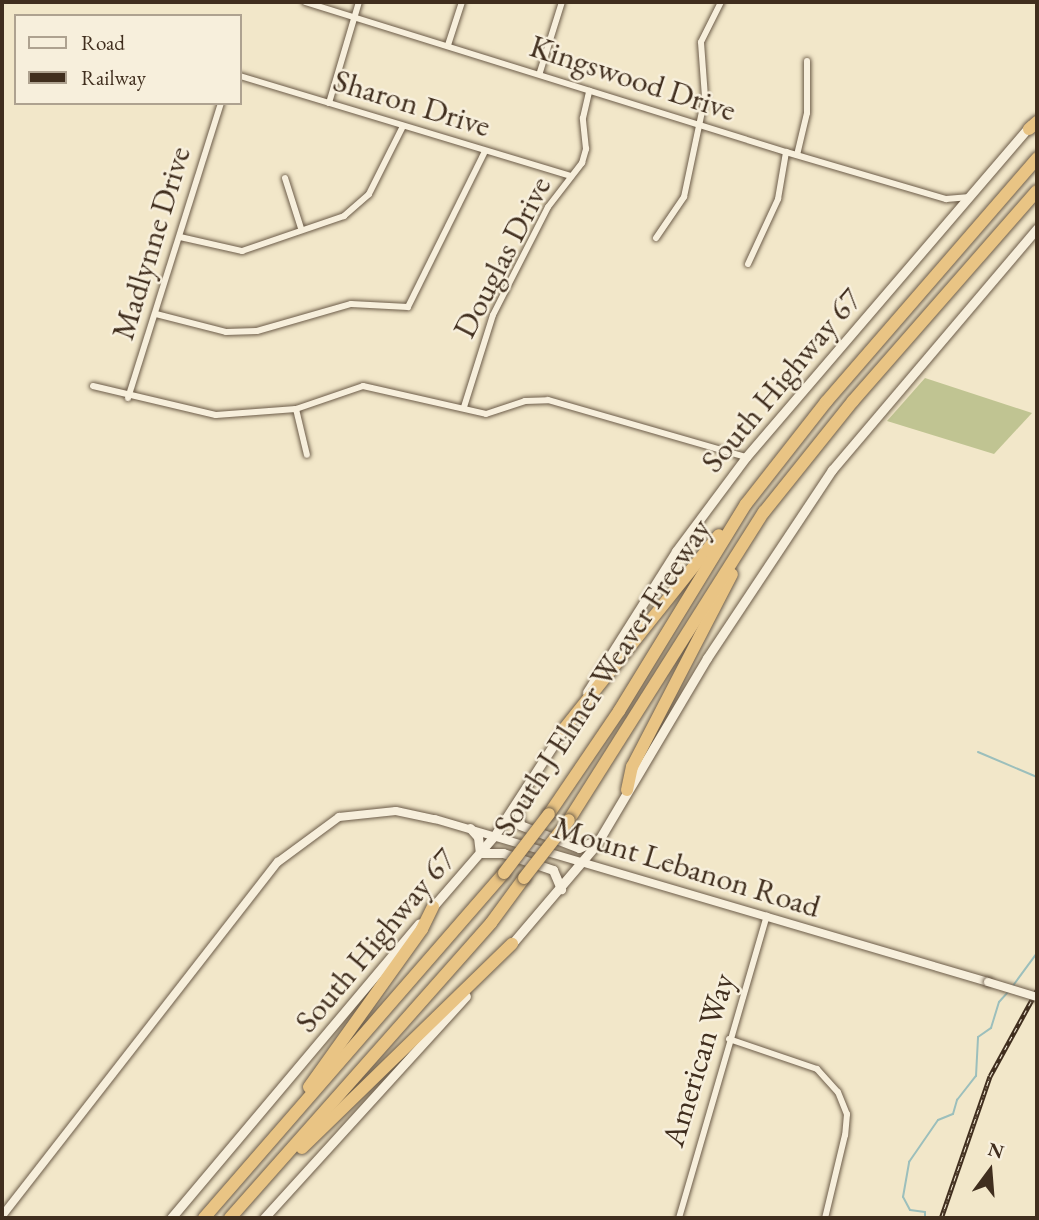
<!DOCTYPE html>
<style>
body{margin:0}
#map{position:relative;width:1039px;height:1220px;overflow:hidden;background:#f2e7c9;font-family:"EB Garamond",serif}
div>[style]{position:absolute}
.green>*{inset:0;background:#c0c492}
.stream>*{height:2px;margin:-1px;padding:0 1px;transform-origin:1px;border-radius:1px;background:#9cbfbc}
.roads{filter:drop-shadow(0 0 2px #6c5c49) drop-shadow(0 0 2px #6c5c49)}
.minor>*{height:6px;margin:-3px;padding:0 3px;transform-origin:3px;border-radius:3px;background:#f7efdc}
.tertiary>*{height:8px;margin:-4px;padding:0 4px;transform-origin:4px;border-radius:4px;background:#f7efdc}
.secondary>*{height:9px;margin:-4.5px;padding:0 4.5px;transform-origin:4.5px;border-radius:4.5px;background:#f7efdc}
.motorway>*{height:12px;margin:-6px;padding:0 6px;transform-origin:6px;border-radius:6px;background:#e9c484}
.rail>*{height:4.5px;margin-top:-2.25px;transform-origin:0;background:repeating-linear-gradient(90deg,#f7efdc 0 5px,#402e1e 0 10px);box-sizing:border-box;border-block:2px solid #402e1e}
.bridges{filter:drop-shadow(0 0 2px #6c5c49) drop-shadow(0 0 2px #6c5c49)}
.tertiary-bridge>*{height:8px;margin:-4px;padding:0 4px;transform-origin:4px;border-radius:4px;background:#f7efdc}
.motorway-bridge>*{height:12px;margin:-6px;padding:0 6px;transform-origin:6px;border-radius:6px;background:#e9c484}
span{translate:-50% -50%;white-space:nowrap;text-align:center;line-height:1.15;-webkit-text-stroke:5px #f7efdc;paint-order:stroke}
.street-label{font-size:32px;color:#402e1e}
.frame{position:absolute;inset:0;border:4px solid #402e1e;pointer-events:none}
.legend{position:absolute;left:14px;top:14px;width:228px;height:91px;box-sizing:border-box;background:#f7efdc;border:2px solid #aea290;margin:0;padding:9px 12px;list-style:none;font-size:21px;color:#402e1e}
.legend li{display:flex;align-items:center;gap:14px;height:35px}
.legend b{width:35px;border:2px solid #aea290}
.north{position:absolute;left:955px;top:1136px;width:70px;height:70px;-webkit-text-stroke:5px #f7efdc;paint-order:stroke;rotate:16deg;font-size:19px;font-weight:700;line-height:28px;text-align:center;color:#402e1e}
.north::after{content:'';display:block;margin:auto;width:24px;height:32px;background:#402e1e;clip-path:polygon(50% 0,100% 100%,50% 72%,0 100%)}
</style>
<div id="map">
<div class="green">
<i style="clip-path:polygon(925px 378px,1032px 413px,994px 454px,887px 421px)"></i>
</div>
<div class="stream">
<i style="left:978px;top:752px;width:64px;rotate:23deg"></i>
<i style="left:1012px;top:987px;width:42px;rotate:-53.7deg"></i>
<i style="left:925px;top:1218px;width:6px;rotate:-90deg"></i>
<i style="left:925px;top:1212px;width:15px;rotate:-172deg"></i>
<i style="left:910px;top:1210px;width:15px;rotate:-118deg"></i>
<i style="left:903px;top:1197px;width:36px;rotate:-80deg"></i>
<i style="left:909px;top:1162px;width:51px;rotate:-55.4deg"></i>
<i style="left:938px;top:1120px;width:16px;rotate:-22deg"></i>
<i style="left:953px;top:1114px;width:15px;rotate:-74deg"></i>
<i style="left:957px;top:1100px;width:31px;rotate:-52deg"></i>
<i style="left:976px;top:1076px;width:39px;rotate:-87deg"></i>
<i style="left:978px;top:1037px;width:16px;rotate:-35deg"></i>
<i style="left:991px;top:1028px;width:27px;rotate:-73deg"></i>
<i style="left:999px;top:1002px;width:15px;rotate:-48deg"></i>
</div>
<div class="roads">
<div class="minor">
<i style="left:305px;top:2px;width:504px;rotate:17.32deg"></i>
<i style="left:786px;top:152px;width:167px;rotate:16.4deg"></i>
<i style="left:946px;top:199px;width:24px;rotate:-5deg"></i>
<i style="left:448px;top:45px;width:45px;rotate:-72deg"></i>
<i style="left:540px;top:72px;width:73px;rotate:-72.6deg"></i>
<i style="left:240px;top:76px;width:346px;rotate:16.8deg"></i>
<i style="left:329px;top:103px;width:105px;rotate:-73.5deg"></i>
<i style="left:797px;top:155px;width:43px;rotate:-76.6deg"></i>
<i style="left:807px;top:113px;width:52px;rotate:-90deg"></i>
<i style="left:285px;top:178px;width:52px;rotate:72.3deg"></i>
<i style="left:180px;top:237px;width:64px;rotate:12.7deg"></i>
<i style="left:242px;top:251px;width:108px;rotate:-18.9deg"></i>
<i style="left:344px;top:216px;width:33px;rotate:-41deg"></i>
<i style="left:369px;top:194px;width:76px;rotate:-63.4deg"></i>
<i style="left:656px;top:238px;width:50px;rotate:-55.7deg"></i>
<i style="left:684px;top:197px;width:102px;rotate:-78.1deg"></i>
<i style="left:705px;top:97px;width:55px;rotate:-94.2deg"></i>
<i style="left:701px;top:42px;width:45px;rotate:-63.4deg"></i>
<i style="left:748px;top:264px;width:72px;rotate:-65.2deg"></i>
<i style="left:778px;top:199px;width:48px;rotate:-80.3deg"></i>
<i style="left:156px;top:314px;width:72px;rotate:14.4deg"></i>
<i style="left:226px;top:332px;width:31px;rotate:-2deg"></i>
<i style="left:257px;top:331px;width:98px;rotate:-16deg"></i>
<i style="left:351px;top:304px;width:57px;rotate:3deg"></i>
<i style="left:408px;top:307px;width:174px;rotate:-63.7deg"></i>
<i style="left:93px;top:386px;width:126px;rotate:13.3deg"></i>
<i style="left:216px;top:415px;width:80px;rotate:-4.3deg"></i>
<i style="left:296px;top:409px;width:71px;rotate:-18.9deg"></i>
<i style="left:363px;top:386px;width:126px;rotate:12.8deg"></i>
<i style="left:486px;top:414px;width:41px;rotate:-18.4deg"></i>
<i style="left:525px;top:401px;width:23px;rotate:-2deg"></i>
<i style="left:548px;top:400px;width:206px;rotate:16.1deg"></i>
<i style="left:128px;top:398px;width:309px;rotate:-72.5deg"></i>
<i style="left:464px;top:407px;width:96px;rotate:-72.5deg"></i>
<i style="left:493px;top:315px;width:121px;rotate:-63deg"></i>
<i style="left:548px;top:207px;width:56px;rotate:-52.3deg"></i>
<i style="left:582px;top:163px;width:15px;rotate:-74deg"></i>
<i style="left:586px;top:149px;width:31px;rotate:-96deg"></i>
<i style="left:583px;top:118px;width:28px;rotate:-77deg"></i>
<i style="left:296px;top:409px;width:47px;rotate:76.6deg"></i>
<i style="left:729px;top:1039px;width:93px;rotate:18.8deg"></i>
<i style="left:817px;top:1069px;width:31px;rotate:48deg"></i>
<i style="left:838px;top:1092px;width:24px;rotate:68deg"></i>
<i style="left:847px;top:1114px;width:21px;rotate:95deg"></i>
<i style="left:845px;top:1135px;width:85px;rotate:103.5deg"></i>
<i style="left:679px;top:1218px;width:315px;rotate:-73.8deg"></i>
</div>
<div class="tertiary">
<i style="left:2px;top:1216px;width:449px;rotate:-52.1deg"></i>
<i style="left:278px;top:862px;width:76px;rotate:-36.4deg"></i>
<i style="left:339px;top:817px;width:57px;rotate:-6deg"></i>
<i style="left:396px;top:811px;width:40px;rotate:12deg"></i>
<i style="left:435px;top:819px;width:577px;rotate:16.42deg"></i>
</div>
<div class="secondary">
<i style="left:587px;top:692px;width:167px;rotate:-57.7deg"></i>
<i style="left:676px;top:551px;width:117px;rotate:-53.3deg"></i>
<i style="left:746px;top:457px;width:438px;rotate:-49.4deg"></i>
<i style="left:517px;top:805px;width:20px;rotate:81deg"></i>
<i style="left:520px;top:825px;width:63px;rotate:21.3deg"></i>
<i style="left:579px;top:848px;width:17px;rotate:-24deg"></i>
<i style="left:470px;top:828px;width:12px;rotate:48deg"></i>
<i style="left:478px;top:837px;width:16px;rotate:83deg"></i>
<i style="left:480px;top:853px;width:23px"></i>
<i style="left:503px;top:853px;width:53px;rotate:18.8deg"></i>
<i style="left:553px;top:870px;width:21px;rotate:67deg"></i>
<i style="left:430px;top:910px;width:99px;rotate:-49.1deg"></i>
<i style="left:495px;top:835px;width:132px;rotate:-57deg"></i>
<i style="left:510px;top:946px;width:133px;rotate:-49.6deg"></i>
<i style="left:596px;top:845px;width:217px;rotate:-59.3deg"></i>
<i style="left:707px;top:658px;width:226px;rotate:-56.4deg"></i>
<i style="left:832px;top:470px;width:317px;rotate:-49.7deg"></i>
<i style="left:171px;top:1218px;width:385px;rotate:-49.9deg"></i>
<i style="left:264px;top:1218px;width:300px;rotate:-47.7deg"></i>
</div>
<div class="motorway">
<i style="left:1029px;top:129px;width:11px;rotate:-41deg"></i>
<i style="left:564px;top:729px;width:248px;rotate:-51.4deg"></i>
<i style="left:627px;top:790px;width:24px;rotate:-78deg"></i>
<i style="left:632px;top:767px;width:217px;rotate:-62.6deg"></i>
<i style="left:549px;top:814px;width:125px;rotate:-55.8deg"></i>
<i style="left:619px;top:711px;width:243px;rotate:-58.5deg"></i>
<i style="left:746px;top:504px;width:130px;rotate:-51.9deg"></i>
<i style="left:826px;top:402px;width:323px;rotate:-49.1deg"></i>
<i style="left:569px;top:820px;width:365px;rotate:-57.7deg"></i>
<i style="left:764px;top:512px;width:142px;rotate:-51.3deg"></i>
<i style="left:853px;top:401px;width:279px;rotate:-48.8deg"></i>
<i style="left:309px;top:1087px;width:194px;rotate:-54.4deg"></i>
<i style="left:422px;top:929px;width:25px;rotate:-64deg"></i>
<i style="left:302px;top:1148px;width:293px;rotate:-44.2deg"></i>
<i style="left:204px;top:1218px;width:457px;rotate:-49deg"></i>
<i style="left:230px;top:1218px;width:394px;rotate:-48.5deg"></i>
<i style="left:491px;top:923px;width:56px;rotate:-53.7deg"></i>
</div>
</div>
<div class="rail">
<i style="left:941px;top:1218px;width:150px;rotate:-71deg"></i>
<i style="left:990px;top:1076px;width:98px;rotate:-61.3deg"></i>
</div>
<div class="bridges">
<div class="tertiary-bridge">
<i style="left:988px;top:982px;width:51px;rotate:17deg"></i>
</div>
<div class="motorway-bridge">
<i style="left:504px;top:873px;width:74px;rotate:-52.7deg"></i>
<i style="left:524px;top:878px;width:73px;rotate:-52.2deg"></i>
</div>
</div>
<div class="street-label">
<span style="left:633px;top:78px;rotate:18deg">Kingswood Drive</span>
<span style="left:412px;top:103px;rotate:17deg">Sharon Drive</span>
<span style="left:151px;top:243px;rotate:-73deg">Madlynne Drive</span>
<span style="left:502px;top:257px;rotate:-63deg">Douglas Drive</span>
<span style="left:781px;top:380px;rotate:-50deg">South Highway 67</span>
<span style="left:602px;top:677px;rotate:-57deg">South J Elmer Weaver Freeway</span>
<span style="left:687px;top:867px;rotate:17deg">Mount Lebanon Road</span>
<span style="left:375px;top:940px;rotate:-50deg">South Highway 67</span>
<span style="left:698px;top:1060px;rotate:-73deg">American Way</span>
</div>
<div class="frame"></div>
<ul class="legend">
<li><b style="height:9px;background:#f7efdc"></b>Road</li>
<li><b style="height:9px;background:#402e1e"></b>Railway</li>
</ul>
<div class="north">N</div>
</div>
